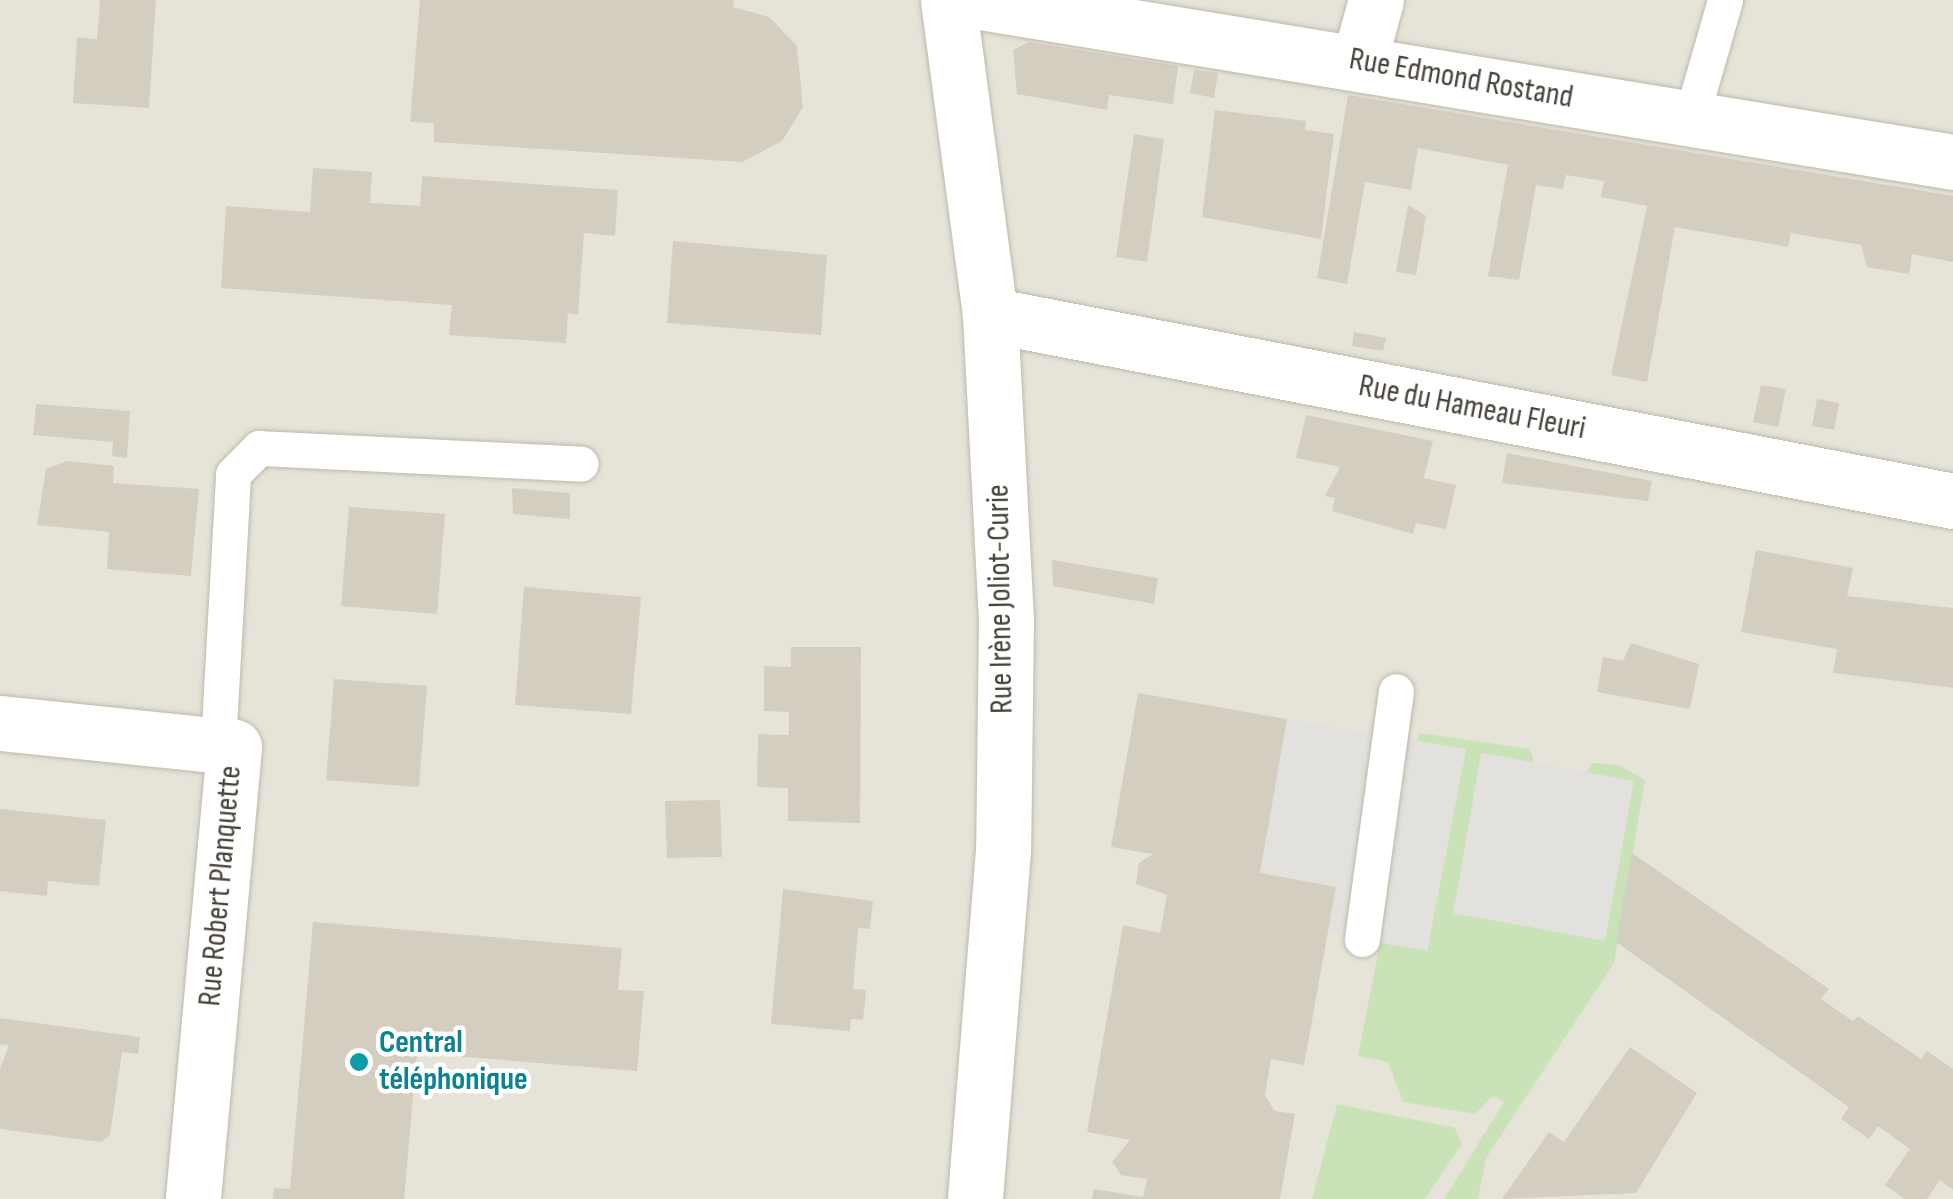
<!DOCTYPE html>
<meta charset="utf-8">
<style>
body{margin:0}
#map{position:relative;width:1953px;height:1199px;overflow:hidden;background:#f3f1ea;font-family:"Sofia Sans Condensed",sans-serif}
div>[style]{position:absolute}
.residential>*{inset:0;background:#e6e4d8}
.green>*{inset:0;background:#c9e2b7}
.parking>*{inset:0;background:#e2e1de}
.building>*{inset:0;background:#d3cec0}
.roads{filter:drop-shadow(0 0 2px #bdbaad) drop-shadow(0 0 2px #bdbaad)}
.service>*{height:35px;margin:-17.5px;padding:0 17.5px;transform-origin:17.5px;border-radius:17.5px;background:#fff}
.minor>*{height:55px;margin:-27.5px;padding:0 27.5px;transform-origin:27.5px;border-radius:27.5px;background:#fff}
.tertiary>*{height:55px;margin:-27.5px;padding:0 27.5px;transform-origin:27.5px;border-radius:27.5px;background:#fff}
.dots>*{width:28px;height:28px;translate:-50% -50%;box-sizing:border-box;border:5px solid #fff;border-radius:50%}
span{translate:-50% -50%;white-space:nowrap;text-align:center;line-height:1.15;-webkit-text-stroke:9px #fff;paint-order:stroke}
.street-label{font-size:32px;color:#464239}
.culture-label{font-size:32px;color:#0d838f;font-weight:700}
.left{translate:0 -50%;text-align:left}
</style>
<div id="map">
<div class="residential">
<i style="clip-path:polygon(0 0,1953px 0,1953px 1199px,0 1199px)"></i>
</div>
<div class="green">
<i style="clip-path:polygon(1420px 733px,1529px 749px,1533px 756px,1533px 766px,1481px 754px,1454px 912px,1633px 781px,1586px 773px,1592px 763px,1619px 765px,1645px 780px,1614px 963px,1486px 1158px,1478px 1199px,1444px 1199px,1504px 1102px,1493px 1096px,1475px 1114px,1403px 1102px,1388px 1062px,1358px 1056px,1380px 943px,1427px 950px,1466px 749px,1416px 741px)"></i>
<i style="clip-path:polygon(1337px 1104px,1455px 1128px,1462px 1144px,1425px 1199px,1312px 1199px)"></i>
</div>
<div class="parking">
<i style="clip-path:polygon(1287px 719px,1466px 749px,1427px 951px,1328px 933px,1336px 887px,1260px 873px)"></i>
<i style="clip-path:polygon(1482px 753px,1634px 781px,1605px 941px,1453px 913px)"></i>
</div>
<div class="building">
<i style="clip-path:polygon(100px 0,156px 0,149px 108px,73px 103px,77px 37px,97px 39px)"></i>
<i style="clip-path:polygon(420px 0,734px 0,733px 7px,769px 17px,797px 46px,803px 107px,782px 141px,742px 162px,434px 142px,434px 123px,410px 122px)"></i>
<i style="clip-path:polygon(1029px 42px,1178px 66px,1173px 104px,1109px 95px,1107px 110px,1017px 94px,1013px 50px)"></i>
<i style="clip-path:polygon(1194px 70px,1218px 73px,1214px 98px,1190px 93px)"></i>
<i style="clip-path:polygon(1348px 95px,1953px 196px,1953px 262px,1912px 254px,1909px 274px,1867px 267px,1861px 245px,1791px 233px,1788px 247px,1675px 227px,1647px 382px,1611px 375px,1647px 206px,1601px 197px,1604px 181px,1566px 175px,1563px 189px,1536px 185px,1519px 280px,1488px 276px,1508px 165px,1418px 148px,1411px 190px,1365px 182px,1347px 284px,1317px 278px)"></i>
<i style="clip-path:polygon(1215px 110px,1306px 121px,1305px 130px,1334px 134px,1321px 239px,1202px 217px)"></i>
<i style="clip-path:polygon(1134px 134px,1164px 139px,1147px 262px,1116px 257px)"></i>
<i style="clip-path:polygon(313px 168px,372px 172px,370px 203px,420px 206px,422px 176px,618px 190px,615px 236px,584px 233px,578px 315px,568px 313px,566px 343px,449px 335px,452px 305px,221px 288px,226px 206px,310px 212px)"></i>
<i style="clip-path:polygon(1408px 205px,1426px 216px,1416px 275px,1396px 272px)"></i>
<i style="clip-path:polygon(673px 241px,827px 255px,821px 335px,667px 323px)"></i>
<i style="clip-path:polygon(1354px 332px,1386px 338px,1383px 351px,1352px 346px)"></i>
<i style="clip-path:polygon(1761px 385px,1786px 389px,1778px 427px,1753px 422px)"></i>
<i style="clip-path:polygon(1817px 399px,1839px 403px,1834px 430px,1812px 426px)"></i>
<i style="clip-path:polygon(36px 404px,130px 411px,127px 458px,112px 456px,113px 442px,33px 435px)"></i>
<i style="clip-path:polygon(1306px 415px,1433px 441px,1424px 478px,1456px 485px,1446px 529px,1416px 523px,1413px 534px,1332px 511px,1335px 498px,1325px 496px,1340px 467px,1296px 458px)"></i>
<i style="clip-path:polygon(1507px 453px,1652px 481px,1648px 501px,1502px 483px)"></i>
<i style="clip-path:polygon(67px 461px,114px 466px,113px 483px,199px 489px,191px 576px,107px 569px,109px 532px,37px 525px,46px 469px)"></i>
<i style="clip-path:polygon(512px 488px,570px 493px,570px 519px,513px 514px)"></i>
<i style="clip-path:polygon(349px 507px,445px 514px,437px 614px,341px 606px)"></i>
<i style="clip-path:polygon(1756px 550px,1853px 568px,1847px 596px,1953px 608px,1953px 688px,1833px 673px,1837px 649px,1741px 632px)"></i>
<i style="clip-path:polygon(1052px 560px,1158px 578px,1154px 604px,1053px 586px)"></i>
<i style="clip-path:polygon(524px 587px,641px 597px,631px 714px,515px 705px)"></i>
<i style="clip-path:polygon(1631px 643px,1699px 664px,1690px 709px,1597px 692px,1603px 657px,1623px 661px)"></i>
<i style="clip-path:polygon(791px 647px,861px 647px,860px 823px,788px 821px,788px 788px,757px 787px,758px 734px,789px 735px,789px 712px,764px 711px,764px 666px,791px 667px)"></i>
<i style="clip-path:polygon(334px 679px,427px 686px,419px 787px,326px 780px)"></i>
<i style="clip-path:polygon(1138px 693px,1287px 719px,1260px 873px,1336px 887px,1304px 1065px,1271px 1059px,1265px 1096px,1275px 1111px,1295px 1114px,1280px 1199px,1092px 1199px,1094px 1189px,1143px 1197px,1147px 1179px,1121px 1175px,1112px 1162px,1130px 1140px,1087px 1132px,1123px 925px,1160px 933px,1167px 895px,1136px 884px,1139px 863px,1153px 854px,1111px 847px)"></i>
<i style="clip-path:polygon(720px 800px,722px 857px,667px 858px,665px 801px)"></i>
<i style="clip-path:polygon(0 809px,106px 820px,99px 886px,48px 881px,47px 896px,0 891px)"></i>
<i style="clip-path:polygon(1632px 853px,1829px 989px,1821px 999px,1853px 1021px,1858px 1016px,1921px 1059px,1927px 1051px,1953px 1069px,1953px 1190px,1940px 1180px,1927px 1199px,1905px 1199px,1885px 1185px,1910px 1149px,1878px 1126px,1869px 1139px,1841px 1119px,1849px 1107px,1616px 942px)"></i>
<i style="clip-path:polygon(783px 889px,873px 901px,870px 929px,858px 928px,853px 989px,866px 990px,863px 1020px,851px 1019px,850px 1031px,771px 1024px)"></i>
<i style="clip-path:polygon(313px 922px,622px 948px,618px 990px,644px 991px,637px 1071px,417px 1053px,404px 1199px,273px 1199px,274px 1188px,290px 1189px)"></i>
<i style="clip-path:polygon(0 1018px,140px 1037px,138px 1054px,122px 1052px,110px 1135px,101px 1142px,0 1129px,0 1069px,9px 1045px,0 1044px)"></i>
<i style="clip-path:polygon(1630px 1047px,1697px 1093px,1636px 1193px,1502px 1199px,1549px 1132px,1564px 1142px)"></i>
</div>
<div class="roads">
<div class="service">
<i style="left:1691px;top:118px;width:123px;rotate:-73.9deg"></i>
<i style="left:218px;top:745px;width:271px;rotate:-86.8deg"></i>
<i style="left:233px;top:474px;width:37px;rotate:-45deg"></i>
<i style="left:259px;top:448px;width:322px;rotate:2.8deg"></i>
<i style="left:1362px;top:939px;width:250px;rotate:-82.2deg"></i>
</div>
<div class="minor">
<i style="left:969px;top:0;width:997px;rotate:9.35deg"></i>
<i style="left:1359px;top:62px;width:64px;rotate:-74.7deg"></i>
<i style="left:990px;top:315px;width:981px;rotate:10.93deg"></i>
<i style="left:0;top:723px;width:235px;rotate:5.9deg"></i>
<i style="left:234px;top:747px;width:454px;rotate:95.2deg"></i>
</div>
<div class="tertiary">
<i style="left:948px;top:0;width:318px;rotate:82.4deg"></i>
<i style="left:990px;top:315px;width:303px;rotate:87deg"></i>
<i style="left:1006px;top:618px;width:232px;rotate:90.7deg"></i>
<i style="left:1003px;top:850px;width:350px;rotate:94.6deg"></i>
</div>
</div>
<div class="dots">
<i style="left:359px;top:1062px;background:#0f9aa8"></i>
</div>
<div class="street-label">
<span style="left:1461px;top:79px;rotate:10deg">Rue Edmond Rostand</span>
<span style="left:1472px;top:408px;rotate:11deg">Rue du Hameau Fleuri</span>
<span style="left:1001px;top:599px;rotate:-91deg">Rue Irène Joliot-Curie</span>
<span style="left:221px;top:886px;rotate:-85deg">Rue Robert Planquette</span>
</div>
<div class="culture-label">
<span class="left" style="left:379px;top:1062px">Central<br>téléphonique</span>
</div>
</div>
